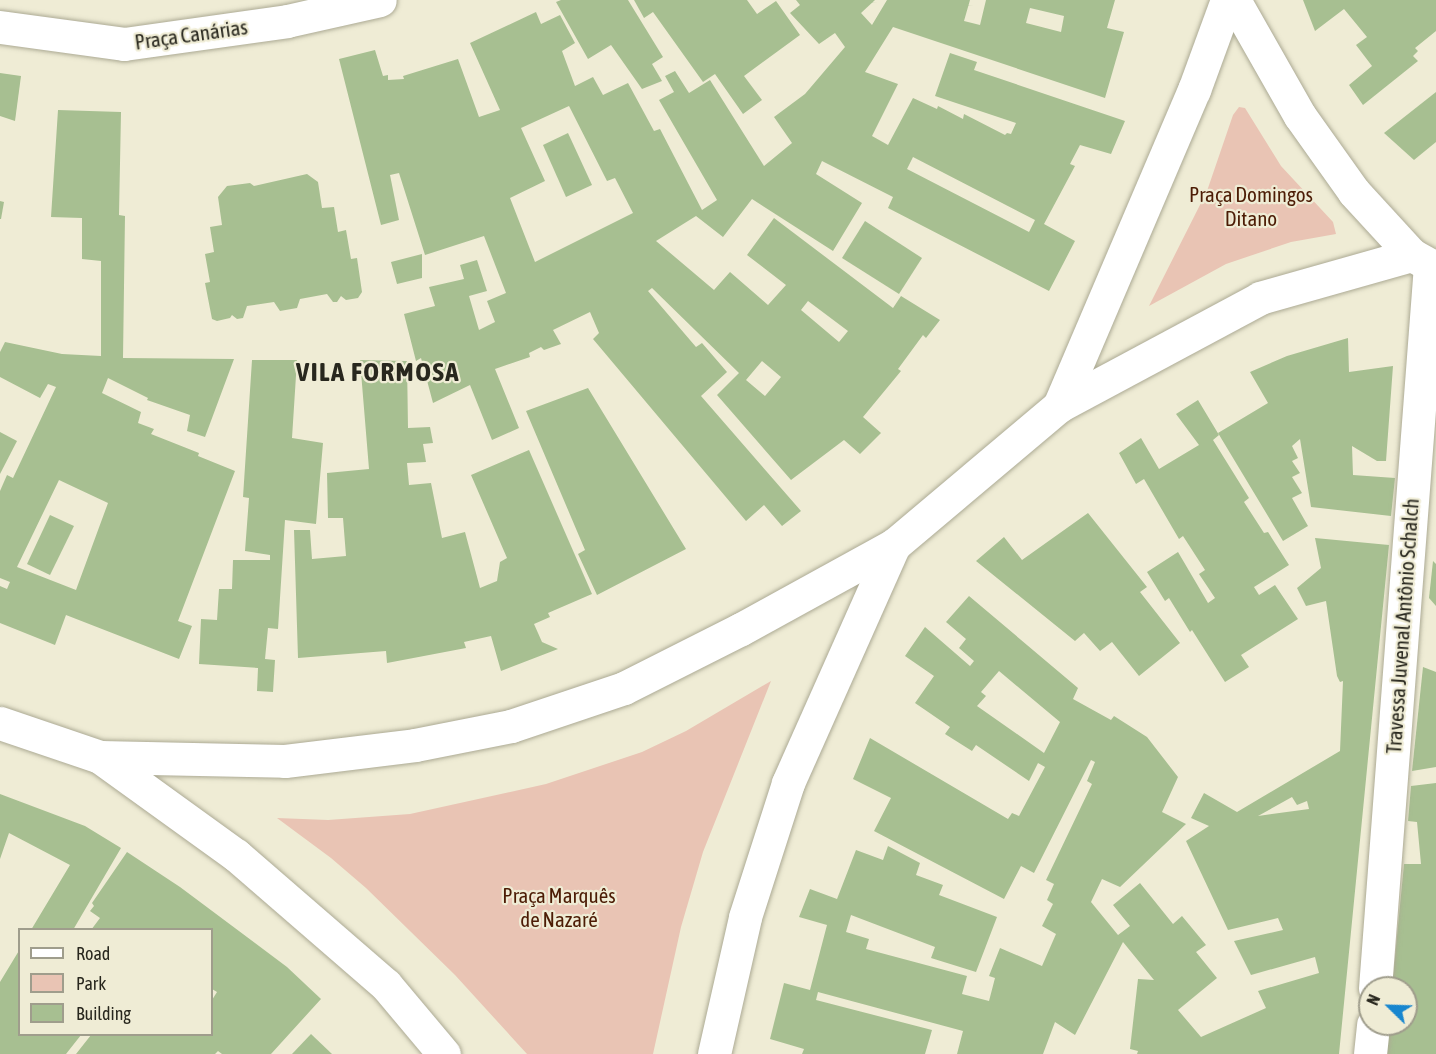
<!DOCTYPE html>
<meta charset="utf-8">
<style>
body{margin:0}
#map{position:relative;width:1436px;height:1054px;overflow:hidden;background:#efecd5;font-family:"Asap Condensed",sans-serif}
div>[style]{position:absolute}
.green>*{inset:0;background:#e9c4b4}
.building>*{inset:0;background:#a7bf91}
.roads{filter:drop-shadow(0 0 2px #acaa94) drop-shadow(0 0 2px #acaa94)}
.minor>*{height:33px;margin:-16.5px;padding:0 16.5px;transform-origin:16.5px;border-radius:16.5px;background:#fff}
span{translate:-50% -50%;white-space:nowrap;text-align:center;line-height:1.15;-webkit-text-stroke:4.5px #efecd5;paint-order:stroke}
.street-label{font-size:21px;color:#28271e}
.park-label{font-size:21px;color:#4c1c05}
.district-label{font-size:27px;color:#28271e;font-weight:700;letter-spacing:1.5px}
.legend{position:absolute;left:18px;top:928px;width:195px;height:108px;box-sizing:border-box;background:#efecd5;border:2px solid #9f9d8c;margin:0;padding:8px 10px;list-style:none;font-size:18px;color:#28271e}
.legend li{display:flex;align-items:center;gap:12px;height:30px}
.legend b{width:30px;border:2px solid #9f9d8c}
.north{position:absolute;left:1358px;top:976px;width:60px;height:60px;box-sizing:border-box;background:#efecd5;border:2px solid #9f9d8c;border-radius:50%;rotate:293deg;font-size:16px;font-weight:700;line-height:24px;text-align:center;color:#28271e}
.north::after{content:'';display:block;margin:auto;width:21px;height:27px;background:#1786cf;clip-path:polygon(50% 0,100% 100%,50% 72%,0 100%)}
</style>
<div id="map">
<div class="green">
<i style="clip-path:polygon(1239px 107px,1245px 108px,1281px 166px,1333px 222px,1336px 234px,1291px 242px,1226px 264px,1149px 306px,1207px 191px,1233px 115px)"></i>
<i style="clip-path:polygon(771px 681px,703px 852px,681px 927px,653px 1054px,527px 1054px,455px 975px,366px 888px,331px 858px,277px 818px,328px 820px,410px 814px,546px 784px,642px 752px,686px 731px)"></i>
</div>
<div class="building">
<i style="clip-path:polygon(561px 0,628px 0,663px 57px,652px 64px,662px 81px,642px 89px,611px 45px,588px 59px,556px 2px)"></i>
<i style="clip-path:polygon(634px 0,747px 0,757px 14px,776px 1px,800px 35px,744px 76px,762px 100px,743px 114px,715px 74px,703px 82px,653px 12px,644px 18px)"></i>
<i style="clip-path:polygon(evenodd,796px 0,875px 0,861px 13px,872px 25px,887px 0,970px 0,964px 21px,980px 25px,986px 0,1115px 0,1107px 28px,1124px 32px,1105px 98px,893px 27px,865px 72px,898px 84px,872px 136px,888px 145px,913px 98px,937px 109px,938px 106px,963px 119px,964px 114px,1005px 135px,1007px 133px,1011px 134px,1016px 123px,935px 96px,950px 53px,977px 62px,974px 70px,1125px 121px,1111px 154px,1080px 145px,1070px 164px,1075px 166px,1044px 224px,1075px 241px,1049px 291px,888px 208px,893px 197px,822px 161px,816px 174px,862px 203px,833px 251px,752px 199px,723px 237px,696px 216px,656px 241px,714px 290px,730px 272px,768px 305px,786px 285px,747px 255px,774px 218px,893px 308px,901px 296px,940px 320px,926px 338px,923px 335px,898px 369px,901px 371px,863px 417px,881px 433px,860px 454px,844px 440px,791px 480px,717px 395px,739px 373px,652px 288px,648px 291px,696px 347px,702px 343px,727px 372px,701px 396px,801px 511px,782px 526px,764px 505px,746px 521px,593px 339px,599px 333px,590px 312px,553px 330px,561px 344px,544px 350px,541px 347px,529px 353px,530px 357px,495px 369px,519px 428px,492px 440px,470px 385px,433px 403px,421px 358px,416px 361px,404px 314px,435px 306px,429px 287px,464px 279px,460px 265px,477px 260px,487px 291px,469px 296px,479px 330px,495px 322px,487px 301px,506px 293px,484px 236px,425px 255px,399px 173px,390px 175px,399px 220px,381px 225px,339px 59px,375px 50px,383px 76px,388px 75px,388px 80px,404px 79px,403px 76px,458px 59px,479px 117px,500px 110px,470px 43px,536px 12px,541px 24px,560px 15px,575px 43px,562px 51px,575px 86px,593px 77px,603px 95px,628px 83px,654px 131px,660px 129px,702px 210px,717px 200px,659px 100px,674px 92px,665px 76px,675px 71px,689px 93px,710px 80px,764px 166px,792px 143px,774px 117px,805px 94px,845px 47px,835px 33px,819px 44px,790px 13px,800px 5px,796px 0,1030px 8px,1064px 16px,1061px 32px,1026px 23px,1030px 8px,796px 0,569px 106px,607px 181px,615px 178px,633px 213px,535px 262px,510px 198px,545px 181px,521px 128px,569px 106px,796px 0,913px 157px,1035px 220px,1029px 232px,907px 169px,913px 157px,796px 0,808px 301px,848px 331px,839px 342px,801px 310px,808px 301px,796px 0,762px 361px,781px 377px,765px 396px,746px 380px,762px 361px)"></i>
<i style="clip-path:polygon(1303px 0,1436px 0,1436px 31px,1415px 48px,1418px 51px,1413px 56px,1418px 61px,1363px 105px,1349px 85px,1372px 66px,1356px 45px,1367px 37px,1344px 9px,1315px 31px)"></i>
<i style="clip-path:polygon(0 73px,21px 76px,15px 121px,0 116px)"></i>
<i style="clip-path:polygon(1436px 92px,1436px 142px,1414px 160px,1384px 133px)"></i>
<i style="clip-path:polygon(evenodd,58px 110px,121px 112px,119px 215px,125px 216px,123px 358px,234px 359px,205px 437px,187px 431px,190px 415px,147px 400px,148px 398px,108px 378px,102px 393px,141px 412px,138px 423px,154px 429px,151px 434px,199px 453px,198px 456px,235px 471px,178px 621px,192px 626px,179px 659px,66px 615px,55px 645px,0 623px,0 586px,7px 589px,10px 582px,0 578px,0 491px,7px 475px,13px 478px,56px 387px,48px 384px,40px 398px,0 377px,0 352px,5px 342px,62px 354px,101px 356px,101px 261px,82px 259px,82px 218px,51px 217px,58px 110px,59px 480px,108px 503px,76px 590px,17px 567px,59px 480px)"></i>
<i style="clip-path:polygon(568px 133px,592px 185px,566px 197px,543px 145px)"></i>
<i style="clip-path:polygon(307px 174px,318px 182px,322px 208px,334px 207px,338px 232px,346px 230px,351px 259px,357px 258px,362px 292px,358px 298px,346px 300px,341px 296px,337px 302px,333px 302px,327px 294px,300px 299px,297px 308px,280px 311px,274px 302px,247px 306px,243px 318px,237px 319px,232px 315px,230px 318px,217px 321px,212px 319px,205px 283px,210px 282px,205px 254px,214px 252px,210px 227px,222px 225px,218px 197px,227px 186px,250px 183px,254px 186px)"></i>
<i style="clip-path:polygon(0 201px,4px 202px,1px 219px,0 219px)"></i>
<i style="clip-path:polygon(865px 221px,922px 258px,899px 294px,842px 258px)"></i>
<i style="clip-path:polygon(422px 254px,422px 278px,397px 284px,391px 262px)"></i>
<i style="clip-path:polygon(1348px 338px,1349px 372px,1393px 366px,1386px 461px,1377px 461px,1352px 446px,1353px 475px,1395px 478px,1391px 516px,1311px 507px,1300px 439px,1292px 446px,1298px 458px,1292px 461px,1300px 473px,1292px 477px,1302px 493px,1292px 498px,1308px 526px,1283px 541px,1218px 433px,1268px 403px,1250px 372px,1287px 356px)"></i>
<i style="clip-path:polygon(252px 360px,297px 360px,292px 438px,323px 443px,316px 524px,285px 520px,278px 629px,268px 628px,265px 659px,275px 660px,273px 692px,257px 691px,258px 668px,199px 664px,201px 619px,217px 620px,219px 589px,232px 589px,233px 560px,270px 560px,270px 555px,245px 551px,249px 498px,243px 497px)"></i>
<i style="clip-path:polygon(360px 360px,407px 361px,408px 428px,430px 427px,433px 443px,423px 444px,426px 462px,407px 463px,409px 485px,431px 483px,442px 538px,465px 532px,480px 588px,497px 581px,500px 562px,507px 558px,471px 475px,529px 450px,592px 594px,548px 613px,550px 617px,534px 624px,542px 642px,558px 649px,501px 671px,491px 636px,464px 642px,466px 648px,387px 663px,386px 651px,298px 658px,294px 530px,310px 530px,312px 559px,346px 556px,343px 518px,328px 518px,327px 473px,369px 469px)"></i>
<i style="clip-path:polygon(588px 388px,686px 549px,597px 595px,578px 554px,585px 550px,526px 411px)"></i>
<i style="clip-path:polygon(1198px 400px,1219px 435px,1213px 440px,1249px 498px,1244px 502px,1264px 533px,1268px 532px,1289px 565px,1254px 587px,1259px 595px,1275px 585px,1298px 619px,1241px 655px,1249px 667px,1225px 682px,1192px 630px,1190px 632px,1169px 598px,1165px 601px,1147px 572px,1178px 552px,1208px 603px,1215px 598px,1199px 574px,1205px 570px,1183px 536px,1179px 539px,1144px 479px,1136px 484px,1119px 453px,1141px 438px,1159px 469px,1199px 445px,1176px 414px)"></i>
<i style="clip-path:polygon(0 432px,17px 441px,0 474px)"></i>
<i style="clip-path:polygon(1088px 513px,1147px 587px,1140px 592px,1180px 643px,1139px 676px,1112px 642px,1100px 651px,1084px 633px,1075px 641px,976px 561px,1004px 537px,1022px 560px)"></i>
<i style="clip-path:polygon(50px 515px,74px 526px,50px 575px,27px 564px)"></i>
<i style="clip-path:polygon(evenodd,1315px 538px,1389px 545px,1339px 1054px,1137px 1054px,1138px 1051px,1130px 1049px,1138px 979px,1154px 980px,1123px 942px,1075px 1035px,1055px 1022px,1043px 1054px,957px 1054px,963px 1031px,818px 992px,816px 1000px,932px 1030px,925px 1054px,802px 1054px,804px 1049px,770px 1039px,784px 983px,810px 990px,827px 925px,799px 917px,810px 889px,837px 899px,856px 850px,883px 860px,888px 846px,920px 863px,916px 875px,943px 885px,939px 895px,997px 917px,976px 972px,931px 958px,935px 947px,851px 915px,846px 932px,869px 939px,866px 949px,967px 976px,962px 994px,989px 1001px,995px 978px,989px 976px,1000px 948px,1042px 966px,1056px 934px,1042px 926px,1053px 904px,1047px 900px,1054px 884px,1046px 880px,1092px 784px,1087px 781px,1095px 762px,1091px 760px,1034px 873px,1021px 866px,1004px 899px,874px 831px,891px 798px,853px 779px,870px 738px,1008px 819px,1012px 813px,1019px 816px,1045px 767px,1038px 763px,1029px 781px,976px 745px,972px 751px,945px 734px,950px 727px,915px 703px,934px 676px,905px 656px,925px 627px,970px 666px,974px 661px,959px 648px,966px 639px,946px 622px,969px 596px,1078px 688px,1073px 699px,1111px 720px,1114px 716px,1147px 737px,1178px 777px,1162px 812px,1186px 824px,1120px 887px,1102px 879px,1091px 902px,1118px 935px,1130px 926px,1113px 905px,1140px 883px,1173px 924px,1182px 916px,1206px 945px,1196px 952px,1217px 978px,1178px 1010px,1201px 1037px,1266px 1008px,1258px 991px,1319px 973px,1315px 957px,1251px 975px,1234px 941px,1283px 930px,1278px 918px,1228px 930px,1186px 841px,1209px 826px,1191px 818px,1204px 793px,1237px 812px,1340px 751px,1343px 681px,1340px 682px,1337px 676px,1326px 601px,1306px 606px,1297px 588px,1321px 568px,1315px 538px,999px 671px,1060px 722px,1044px 753px,977px 706px,986px 696px,981px 692px,999px 671px,1315px 538px,1292px 797px,1297px 805px,1307px 801px,1309px 809px,1258px 816px,1292px 797px)"></i>
<i style="clip-path:polygon(1433px 561px,1436px 564px,1436px 606px,1429px 598px)"></i>
<i style="clip-path:polygon(1423px 667px,1436px 672px,1436px 767px,1412px 771px)"></i>
<i style="clip-path:polygon(1436px 783px,1436px 1054px,1386px 1054px,1389px 1024px,1406px 1024px,1406px 988px,1392px 988px,1404px 864px,1421px 864px,1417px 822px,1408px 821px,1411px 786px)"></i>
<i style="clip-path:polygon(0 794px,85px 826px,121px 848px,73px 930px,31px 930px,70px 865px,9px 833px,0 859px)"></i>
<i style="clip-path:polygon(127px 852px,180px 887px,287px 967px,321px 999px,271px 1054px,222px 1054px,218px 1051px,215px 1054px,76px 1054px,91px 1035px,212px 1035px,212px 1000px,217px 992px,212px 989px,212px 930px,91px 930px,100px 918px,90px 911px,94px 906px,92px 903px)"></i>
<i style="clip-path:polygon(20px 949px,20px 1035px,81px 1035px,66px 1054px,0 1054px,0 982px)"></i>
<i style="clip-path:polygon(311px 1034px,332px 1054px,292px 1054px)"></i>
</div>
<div class="roads">
<div class="minor">
<i style="left:1234px;top:0;width:133px;rotate:60.4deg"></i>
<i style="left:1300px;top:116px;width:93px;rotate:54.6deg"></i>
<i style="left:1354px;top:192px;width:86px;rotate:47.4deg"></i>
<i style="left:1412px;top:255px;width:18px;rotate:29deg"></i>
<i style="left:0;top:27px;width:125px;rotate:7.8deg"></i>
<i style="left:124px;top:44px;width:165px;rotate:-8deg"></i>
<i style="left:287px;top:21px;width:95px;rotate:-12.7deg"></i>
<i style="left:1059px;top:406px;width:344px;rotate:-66.9deg"></i>
<i style="left:1194px;top:90px;width:96px;rotate:-69.9deg"></i>
<i style="left:0;top:723px;width:106px;rotate:18.8deg"></i>
<i style="left:100px;top:757px;width:168px;rotate:35.8deg"></i>
<i style="left:236px;top:855px;width:198px;rotate:40.9deg"></i>
<i style="left:386px;top:985px;width:90px;rotate:50deg"></i>
<i style="left:100px;top:757px;width:185px;rotate:1.2deg"></i>
<i style="left:285px;top:761px;width:131px;rotate:-7deg"></i>
<i style="left:415px;top:745px;width:98px;rotate:-11.2deg"></i>
<i style="left:511px;top:726px;width:119px;rotate:-18.6deg"></i>
<i style="left:624px;top:688px;width:131px;rotate:-26.8deg"></i>
<i style="left:741px;top:629px;width:175px;rotate:-28.8deg"></i>
<i style="left:894px;top:545px;width:216px;rotate:-40.1deg"></i>
<i style="left:1059px;top:406px;width:228px;rotate:-28.2deg"></i>
<i style="left:1260px;top:298px;width:158px;rotate:-15.8deg"></i>
<i style="left:1375px;top:988px;width:725px;rotate:-85.65deg"></i>
<i style="left:714px;top:1054px;width:140px;rotate:-77.2deg"></i>
<i style="left:745px;top:917px;width:141px;rotate:-72.2deg"></i>
<i style="left:788px;top:783px;width:261px;rotate:-66deg"></i>
<i style="left:1370px;top:1054px;width:30px;rotate:-84deg"></i>
</div>
</div>
<div class="street-label">
<span style="left:191px;top:34px;rotate:-8deg">Praça Canárias</span>
<span style="left:1402px;top:626px;rotate:-86deg">Travessa Juvenal Antônio Schalch</span>
</div>
<div class="park-label">
<span style="left:1251px;top:206px">Praça Domingos<br>Ditano</span>
<span style="left:559px;top:907px">Praça Marquês<br>de Nazaré</span>
</div>
<div class="district-label">
<span style="left:378px;top:372px">VILA FORMOSA</span>
</div>
<ul class="legend">
<li><b style="height:8px;background:#fff"></b>Road</li>
<li><b style="height:16px;background:#e9c4b4"></b>Park</li>
<li><b style="height:16px;background:#a7bf91"></b>Building</li>
</ul>
<div class="north">N</div>
</div>
